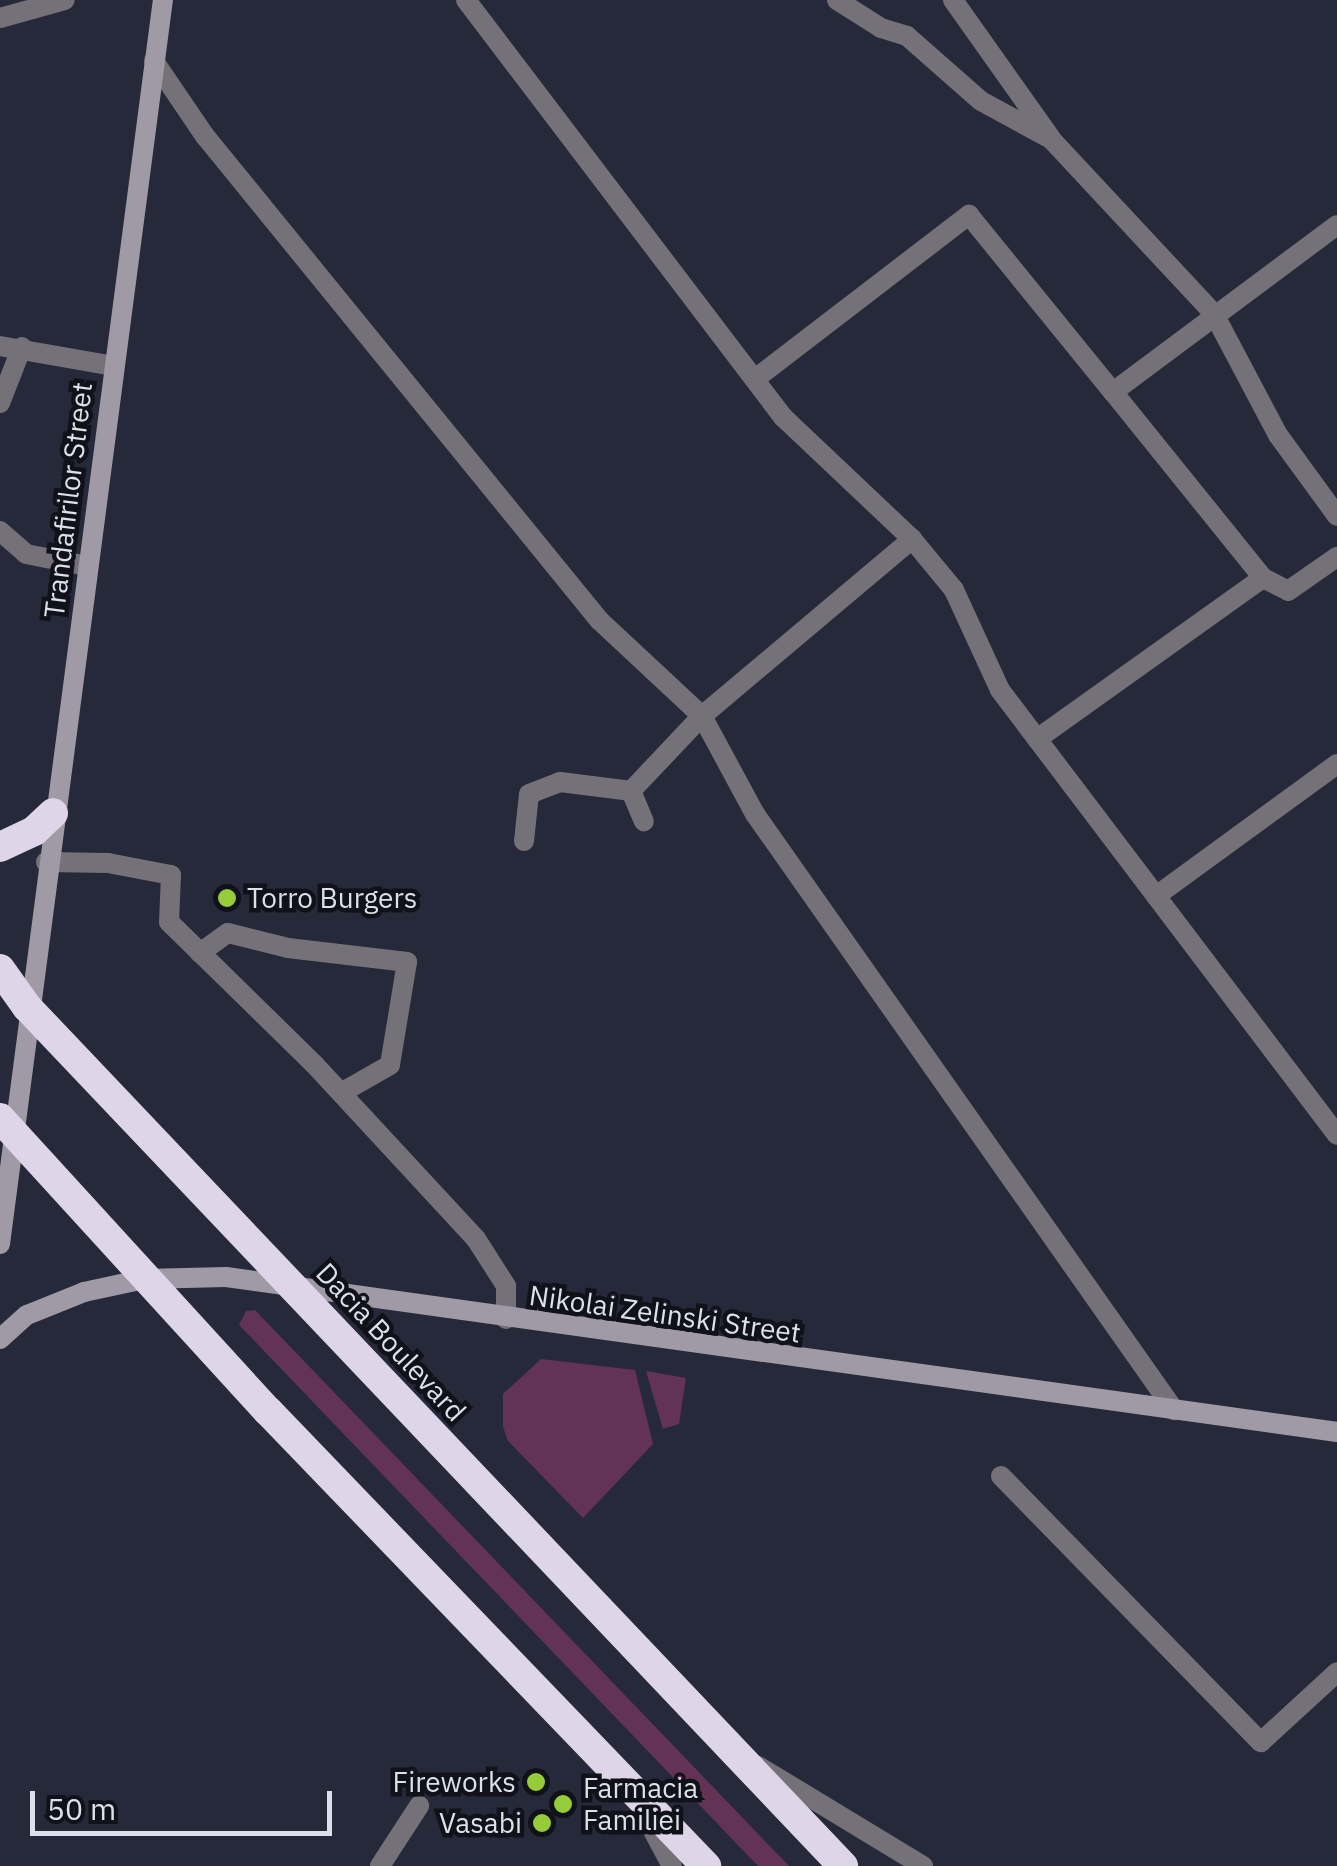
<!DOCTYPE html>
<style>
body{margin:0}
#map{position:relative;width:1337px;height:1866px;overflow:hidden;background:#262939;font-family:"IBM Plex Sans",sans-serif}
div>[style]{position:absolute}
.green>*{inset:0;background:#633356}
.lane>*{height:20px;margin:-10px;padding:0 10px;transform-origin:10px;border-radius:10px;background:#757179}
.street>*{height:20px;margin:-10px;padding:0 10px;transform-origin:10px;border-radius:10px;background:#757179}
.secondary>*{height:20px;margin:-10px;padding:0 10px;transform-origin:10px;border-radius:10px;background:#a09aa7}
.highway>*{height:30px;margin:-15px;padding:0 15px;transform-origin:15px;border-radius:15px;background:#dfd5e9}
.dots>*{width:28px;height:28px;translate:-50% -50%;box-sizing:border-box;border:5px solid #111219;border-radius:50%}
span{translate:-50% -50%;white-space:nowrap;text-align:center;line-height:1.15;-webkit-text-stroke:9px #111219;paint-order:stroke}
.street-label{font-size:28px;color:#dddfea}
.poi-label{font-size:28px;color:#dddfea}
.left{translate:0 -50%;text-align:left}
.right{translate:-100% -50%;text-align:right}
.scale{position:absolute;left:30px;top:1791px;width:302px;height:45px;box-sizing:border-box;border:5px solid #dddfea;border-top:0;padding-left:12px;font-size:30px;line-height:35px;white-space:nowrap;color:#dddfea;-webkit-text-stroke:8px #111219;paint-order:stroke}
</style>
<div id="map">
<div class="green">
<i style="clip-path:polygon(246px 1311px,255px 1310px,789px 1866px,758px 1866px,245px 1331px,239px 1325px)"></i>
<i style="clip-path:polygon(541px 1359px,635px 1370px,653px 1444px,583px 1518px,508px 1441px,503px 1427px,503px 1394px)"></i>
<i style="clip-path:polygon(646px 1371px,686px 1378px,679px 1424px,663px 1429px)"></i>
</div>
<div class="lane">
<i style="left:466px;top:0;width:524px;rotate:52.76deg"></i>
<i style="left:783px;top:417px;width:178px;rotate:43.4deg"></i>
<i style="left:912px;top:539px;width:66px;rotate:50.5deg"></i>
<i style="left:954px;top:590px;width:110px;rotate:65.3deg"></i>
<i style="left:1000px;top:690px;width:558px;rotate:52.86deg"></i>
<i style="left:837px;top:0;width:52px;rotate:32.5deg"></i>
<i style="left:881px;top:28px;width:27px;rotate:17deg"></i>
<i style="left:907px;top:36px;width:98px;rotate:41.3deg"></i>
<i style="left:981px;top:101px;width:80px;rotate:28.5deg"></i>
<i style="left:1051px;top:139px;width:239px;rotate:47deg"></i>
<i style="left:1214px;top:314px;width:137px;rotate:62.1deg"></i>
<i style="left:1278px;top:435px;width:100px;rotate:53.9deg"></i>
<i style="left:953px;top:0;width:168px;rotate:54.7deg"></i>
<i style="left:0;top:18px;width:67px;rotate:-15.5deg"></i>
<i style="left:154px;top:61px;width:91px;rotate:55.8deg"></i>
<i style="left:205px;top:136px;width:624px;rotate:50.85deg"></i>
<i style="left:599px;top:620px;width:141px;rotate:43deg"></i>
<i style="left:702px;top:716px;width:111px;rotate:61.6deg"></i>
<i style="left:755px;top:814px;width:729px;rotate:54.89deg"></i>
<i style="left:0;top:346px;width:115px;rotate:10deg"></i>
<i style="left:755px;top:379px;width:270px;rotate:-37.5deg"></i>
<i style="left:969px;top:215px;width:228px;rotate:50.9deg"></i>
<i style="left:1113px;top:392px;width:279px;rotate:-36.7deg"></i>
<i style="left:1113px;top:392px;width:239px;rotate:51.1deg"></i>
<i style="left:1263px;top:578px;width:28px;rotate:27deg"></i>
<i style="left:1288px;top:591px;width:60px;rotate:-34.8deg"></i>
<i style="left:0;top:403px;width:60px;rotate:-68.6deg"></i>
<i style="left:0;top:531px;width:35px;rotate:41deg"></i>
<i style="left:26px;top:554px;width:62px;rotate:11.1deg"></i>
<i style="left:1037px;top:739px;width:277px;rotate:-35.5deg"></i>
<i style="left:631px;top:791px;width:103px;rotate:-46.6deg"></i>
<i style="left:702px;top:716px;width:275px;rotate:-40.1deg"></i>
<i style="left:524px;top:841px;width:47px;rotate:-83.9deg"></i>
<i style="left:529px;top:794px;width:33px;rotate:-21deg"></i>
<i style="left:560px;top:782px;width:72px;rotate:7.2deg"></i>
<i style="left:631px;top:791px;width:33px;rotate:67deg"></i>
<i style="left:46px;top:862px;width:62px;rotate:0.9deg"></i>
<i style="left:108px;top:863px;width:64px;rotate:10.8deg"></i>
<i style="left:171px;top:875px;width:47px;rotate:92.4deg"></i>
<i style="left:169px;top:922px;width:203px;rotate:44.4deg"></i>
<i style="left:314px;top:1064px;width:238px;rotate:47.2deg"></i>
<i style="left:476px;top:1239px;width:56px;rotate:57.4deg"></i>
<i style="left:506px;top:1286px;width:33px;rotate:90deg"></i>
<i style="left:1156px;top:896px;width:224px;rotate:-36.1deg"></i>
<i style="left:200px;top:953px;width:34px;rotate:-36deg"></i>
<i style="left:228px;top:933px;width:62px;rotate:14deg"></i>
<i style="left:288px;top:948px;width:120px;rotate:6.7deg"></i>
<i style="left:407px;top:962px;width:104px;rotate:99.4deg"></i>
<i style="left:390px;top:1065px;width:56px;rotate:150.3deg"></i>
<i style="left:1001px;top:1476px;width:372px;rotate:45.7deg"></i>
<i style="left:1261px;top:1742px;width:103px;rotate:-42.6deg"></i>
<i style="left:380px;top:1866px;width:72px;rotate:-57deg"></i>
</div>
<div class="street">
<i style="left:758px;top:1766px;width:193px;rotate:31.2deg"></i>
<i style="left:643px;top:1812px;width:61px;rotate:61.8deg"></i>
</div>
<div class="secondary">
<i style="left:0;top:1244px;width:1255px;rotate:-82.54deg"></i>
<i style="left:0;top:1339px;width:36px;rotate:-42deg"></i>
<i style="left:27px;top:1315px;width:61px;rotate:-22deg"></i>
<i style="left:84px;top:1292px;width:61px;rotate:-12.2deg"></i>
<i style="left:144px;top:1279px;width:82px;rotate:-1.4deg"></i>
<i style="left:226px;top:1277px;width:1122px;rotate:7.94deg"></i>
</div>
<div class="highway">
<i style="left:0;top:847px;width:38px;rotate:-25deg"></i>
<i style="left:34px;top:831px;width:26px;rotate:-43deg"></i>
<i style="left:0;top:969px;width:47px;rotate:54.6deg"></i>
<i style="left:27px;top:1007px;width:1185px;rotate:46.47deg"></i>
<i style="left:0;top:1118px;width:397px;rotate:47.6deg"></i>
<i style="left:268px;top:1411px;width:632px;rotate:46.09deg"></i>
</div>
<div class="dots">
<i style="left:227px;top:898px;background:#96cc39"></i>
<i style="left:536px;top:1782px;background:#96cc39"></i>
<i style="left:563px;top:1804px;background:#96cc39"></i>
<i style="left:542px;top:1823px;background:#96cc39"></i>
</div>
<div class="street-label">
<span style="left:68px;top:500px;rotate:-83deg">Trandafirilor Street</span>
<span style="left:665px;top:1314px;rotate:8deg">Nikolai Zelinski Street</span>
<span style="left:391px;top:1342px;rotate:47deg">Dacia Boulevard</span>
</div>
<div class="poi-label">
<span class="left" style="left:247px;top:898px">Torro Burgers</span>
<span class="right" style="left:516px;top:1782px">Fireworks</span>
<span class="left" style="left:583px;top:1804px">Farmacia<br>Familiei</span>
<span class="right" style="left:522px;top:1823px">Vasabi</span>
</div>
<div class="scale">50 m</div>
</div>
